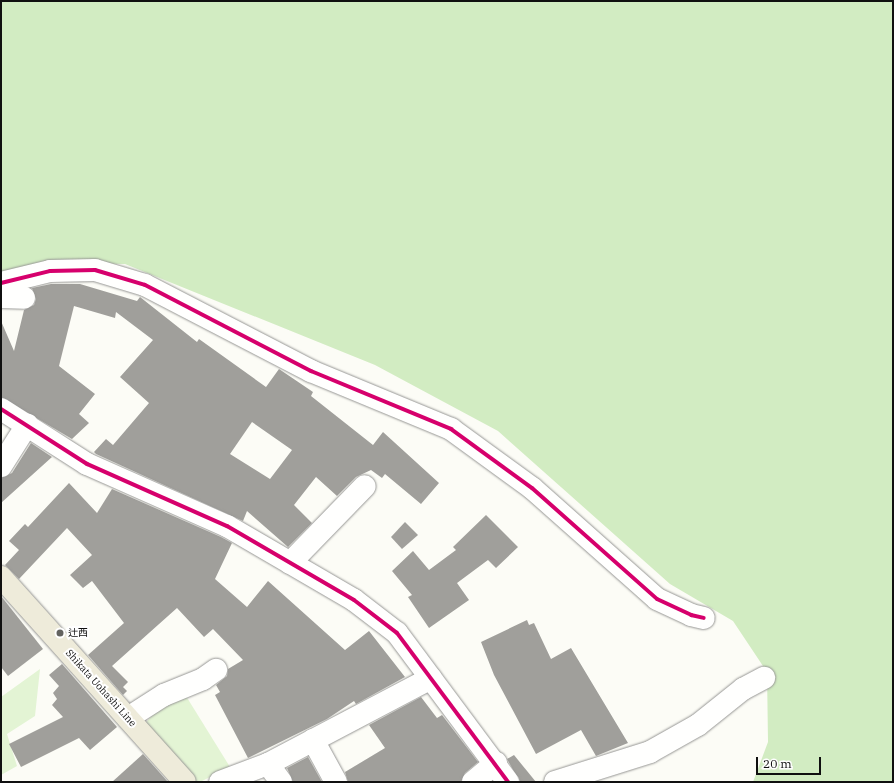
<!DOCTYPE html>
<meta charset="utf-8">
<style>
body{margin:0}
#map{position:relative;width:894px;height:783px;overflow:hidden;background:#fcfcf6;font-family:"IBM Plex Serif","Noto Sans JP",serif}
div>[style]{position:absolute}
.green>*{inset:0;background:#e3f4d4}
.forest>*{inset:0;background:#d2ecc2}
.building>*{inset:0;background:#a09f9b}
.roads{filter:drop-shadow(0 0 1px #969694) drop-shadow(0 0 1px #969694)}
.minor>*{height:22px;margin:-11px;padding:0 11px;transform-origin:11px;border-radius:11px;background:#fffffe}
.major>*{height:22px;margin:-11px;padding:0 11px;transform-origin:11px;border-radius:11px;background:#eeebda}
.cycleway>*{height:4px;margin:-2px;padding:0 2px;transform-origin:2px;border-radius:2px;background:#d6006c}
.dots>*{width:11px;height:11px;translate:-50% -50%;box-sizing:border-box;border:2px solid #fff;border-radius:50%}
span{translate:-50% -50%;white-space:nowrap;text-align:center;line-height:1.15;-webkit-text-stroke:4px #fff;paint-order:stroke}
.poi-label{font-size:10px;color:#101010}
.left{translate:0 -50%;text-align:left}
.street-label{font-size:10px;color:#101010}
.frame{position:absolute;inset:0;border:2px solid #101010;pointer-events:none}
.scale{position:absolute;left:756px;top:757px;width:65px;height:18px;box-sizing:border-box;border:2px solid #101010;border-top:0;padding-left:5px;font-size:12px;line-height:14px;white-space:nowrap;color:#101010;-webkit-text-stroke:3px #fff;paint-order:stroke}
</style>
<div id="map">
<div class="green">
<i style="clip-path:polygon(40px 669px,35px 716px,7px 734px,17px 766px,1px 775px,1px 697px)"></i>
<i style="clip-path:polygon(186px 696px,230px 767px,200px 782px,195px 782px,143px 726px,154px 713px,175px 697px)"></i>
</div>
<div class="forest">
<i style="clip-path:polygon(1px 1px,893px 1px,893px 782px,753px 782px,768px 742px,767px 672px,733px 621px,670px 584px,498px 431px,375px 365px,125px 264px,46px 263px,1px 274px)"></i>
</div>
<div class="building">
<i style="clip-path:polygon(evenodd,51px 284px,80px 284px,137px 301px,140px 297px,197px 342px,199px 339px,266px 387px,279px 369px,313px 392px,311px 396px,373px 445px,383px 432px,439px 483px,421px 504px,385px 474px,382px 478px,371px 470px,356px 477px,337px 496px,316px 477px,294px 505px,312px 523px,288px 547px,247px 511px,243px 521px,96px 454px,94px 452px,106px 439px,113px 445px,149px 403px,120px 377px,153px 340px,116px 312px,115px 318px,74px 306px,59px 366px,95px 394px,79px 414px,89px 423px,72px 439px,1px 397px,1px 321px,14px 351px,24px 310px,34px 305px,36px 299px,32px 288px,51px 284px,252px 422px,292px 450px,270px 479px,230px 454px,252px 422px)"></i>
<i style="clip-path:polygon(31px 443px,52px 457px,1px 503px,1px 478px,12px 473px)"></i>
<i style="clip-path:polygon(69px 483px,97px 513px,112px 489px,221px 537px,232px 543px,215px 579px,247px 607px,268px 581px,345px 650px,369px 631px,405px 677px,356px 704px,354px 701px,327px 719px,248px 758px,215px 695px,220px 692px,216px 685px,227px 676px,228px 669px,243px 660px,213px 629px,204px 637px,177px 608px,112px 666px,128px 682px,123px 687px,127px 691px,123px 695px,88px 655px,124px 623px,92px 581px,83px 588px,70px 575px,92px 555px,67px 528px,19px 579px,5px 565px,19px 550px,9px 541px,25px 524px,28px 527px)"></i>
<i style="clip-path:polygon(486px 515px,518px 547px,496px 568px,488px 560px,457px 583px,469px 600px,429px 628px,408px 597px,412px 595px,392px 571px,413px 551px,429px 570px,456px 550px,453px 547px)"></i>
<i style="clip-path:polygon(405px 522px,418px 535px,402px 549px,391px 537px)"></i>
<i style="clip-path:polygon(1px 596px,43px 649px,8px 676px,1px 667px)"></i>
<i style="clip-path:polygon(527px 620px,529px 625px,534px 623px,551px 659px,571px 648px,628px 743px,596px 756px,581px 730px,536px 754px,494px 675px,481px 642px)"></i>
<i style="clip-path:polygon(62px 664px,117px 727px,90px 750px,79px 738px,21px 767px,9px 744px,63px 717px,52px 705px,57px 699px,53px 693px,59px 686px,49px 675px)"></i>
<i style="clip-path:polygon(421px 697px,437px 718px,442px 715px,478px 762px,465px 773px,461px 782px,348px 782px,345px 772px,385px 748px,369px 725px)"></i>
<i style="clip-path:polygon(143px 754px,168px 782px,112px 782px)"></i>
<i style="clip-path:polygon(514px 755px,536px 782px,520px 782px,507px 759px)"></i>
<i style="clip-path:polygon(308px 757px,322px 782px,293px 782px,287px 768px)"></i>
</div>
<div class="roads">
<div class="minor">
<i style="left:1px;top:283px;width:50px;rotate:-13.8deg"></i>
<i style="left:50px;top:271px;width:45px;rotate:-1.3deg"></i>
<i style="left:95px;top:270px;width:52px;rotate:16.7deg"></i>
<i style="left:145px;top:285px;width:187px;rotate:27.4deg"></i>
<i style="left:311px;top:371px;width:152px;rotate:22.5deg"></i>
<i style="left:451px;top:429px;width:100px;rotate:36.1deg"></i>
<i style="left:532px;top:488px;width:167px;rotate:41.6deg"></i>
<i style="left:657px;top:599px;width:38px;rotate:25deg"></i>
<i style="left:691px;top:615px;width:13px;rotate:13deg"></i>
<i style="left:1px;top:297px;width:23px;rotate:2deg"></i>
<i style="left:1px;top:409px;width:102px;rotate:32.6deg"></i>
<i style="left:87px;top:464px;width:153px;rotate:23.9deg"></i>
<i style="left:227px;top:526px;width:147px;rotate:30.2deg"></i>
<i style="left:354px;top:600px;width:54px;rotate:37.5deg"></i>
<i style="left:397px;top:633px;width:186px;rotate:53.3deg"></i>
<i style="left:1px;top:466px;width:49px;rotate:-57.6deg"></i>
<i style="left:290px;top:563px;width:107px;rotate:-45.8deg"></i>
<i style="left:128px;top:718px;width:43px;rotate:-32.6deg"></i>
<i style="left:164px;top:695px;width:42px;rotate:-22.3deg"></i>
<i style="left:203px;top:679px;width:16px;rotate:-35deg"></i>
<i style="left:313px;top:740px;width:48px;rotate:61.3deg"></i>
<i style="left:268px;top:764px;width:22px;rotate:54deg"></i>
<i style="left:220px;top:782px;width:51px;rotate:-20.6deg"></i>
<i style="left:268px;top:764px;width:184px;rotate:-27.8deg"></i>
<i style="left:473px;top:782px;width:30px;rotate:-40deg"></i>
<i style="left:555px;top:782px;width:100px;rotate:-17.5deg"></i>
<i style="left:650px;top:752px;width:55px;rotate:-29.4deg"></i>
<i style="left:698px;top:725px;width:58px;rotate:-38.7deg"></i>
<i style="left:743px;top:689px;width:24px;rotate:-28deg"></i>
</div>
<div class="major">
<i style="left:1px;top:577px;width:275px;rotate:48.1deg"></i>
</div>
</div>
<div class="cycleway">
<i style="left:1px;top:283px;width:50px;rotate:-13.8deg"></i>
<i style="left:50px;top:271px;width:45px;rotate:-1.3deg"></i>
<i style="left:95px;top:270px;width:52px;rotate:16.7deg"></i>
<i style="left:145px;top:285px;width:187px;rotate:27.4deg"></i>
<i style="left:311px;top:371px;width:152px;rotate:22.5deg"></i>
<i style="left:451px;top:429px;width:100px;rotate:36.1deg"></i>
<i style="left:532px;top:488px;width:167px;rotate:41.6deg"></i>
<i style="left:657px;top:599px;width:38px;rotate:25deg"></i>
<i style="left:691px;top:615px;width:13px;rotate:13deg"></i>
<i style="left:1px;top:409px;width:102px;rotate:32.6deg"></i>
<i style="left:87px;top:464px;width:153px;rotate:23.9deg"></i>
<i style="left:227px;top:526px;width:147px;rotate:30.2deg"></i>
<i style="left:354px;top:600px;width:54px;rotate:37.5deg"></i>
<i style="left:397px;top:633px;width:186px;rotate:53.3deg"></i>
</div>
<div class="dots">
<i style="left:60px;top:633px;background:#636360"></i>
</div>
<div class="poi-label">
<span class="left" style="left:68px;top:633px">辻西</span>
</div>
<div class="street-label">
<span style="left:101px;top:688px;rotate:48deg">Shikata Uohashi Line</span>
</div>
<div class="frame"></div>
<div class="scale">20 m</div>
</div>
